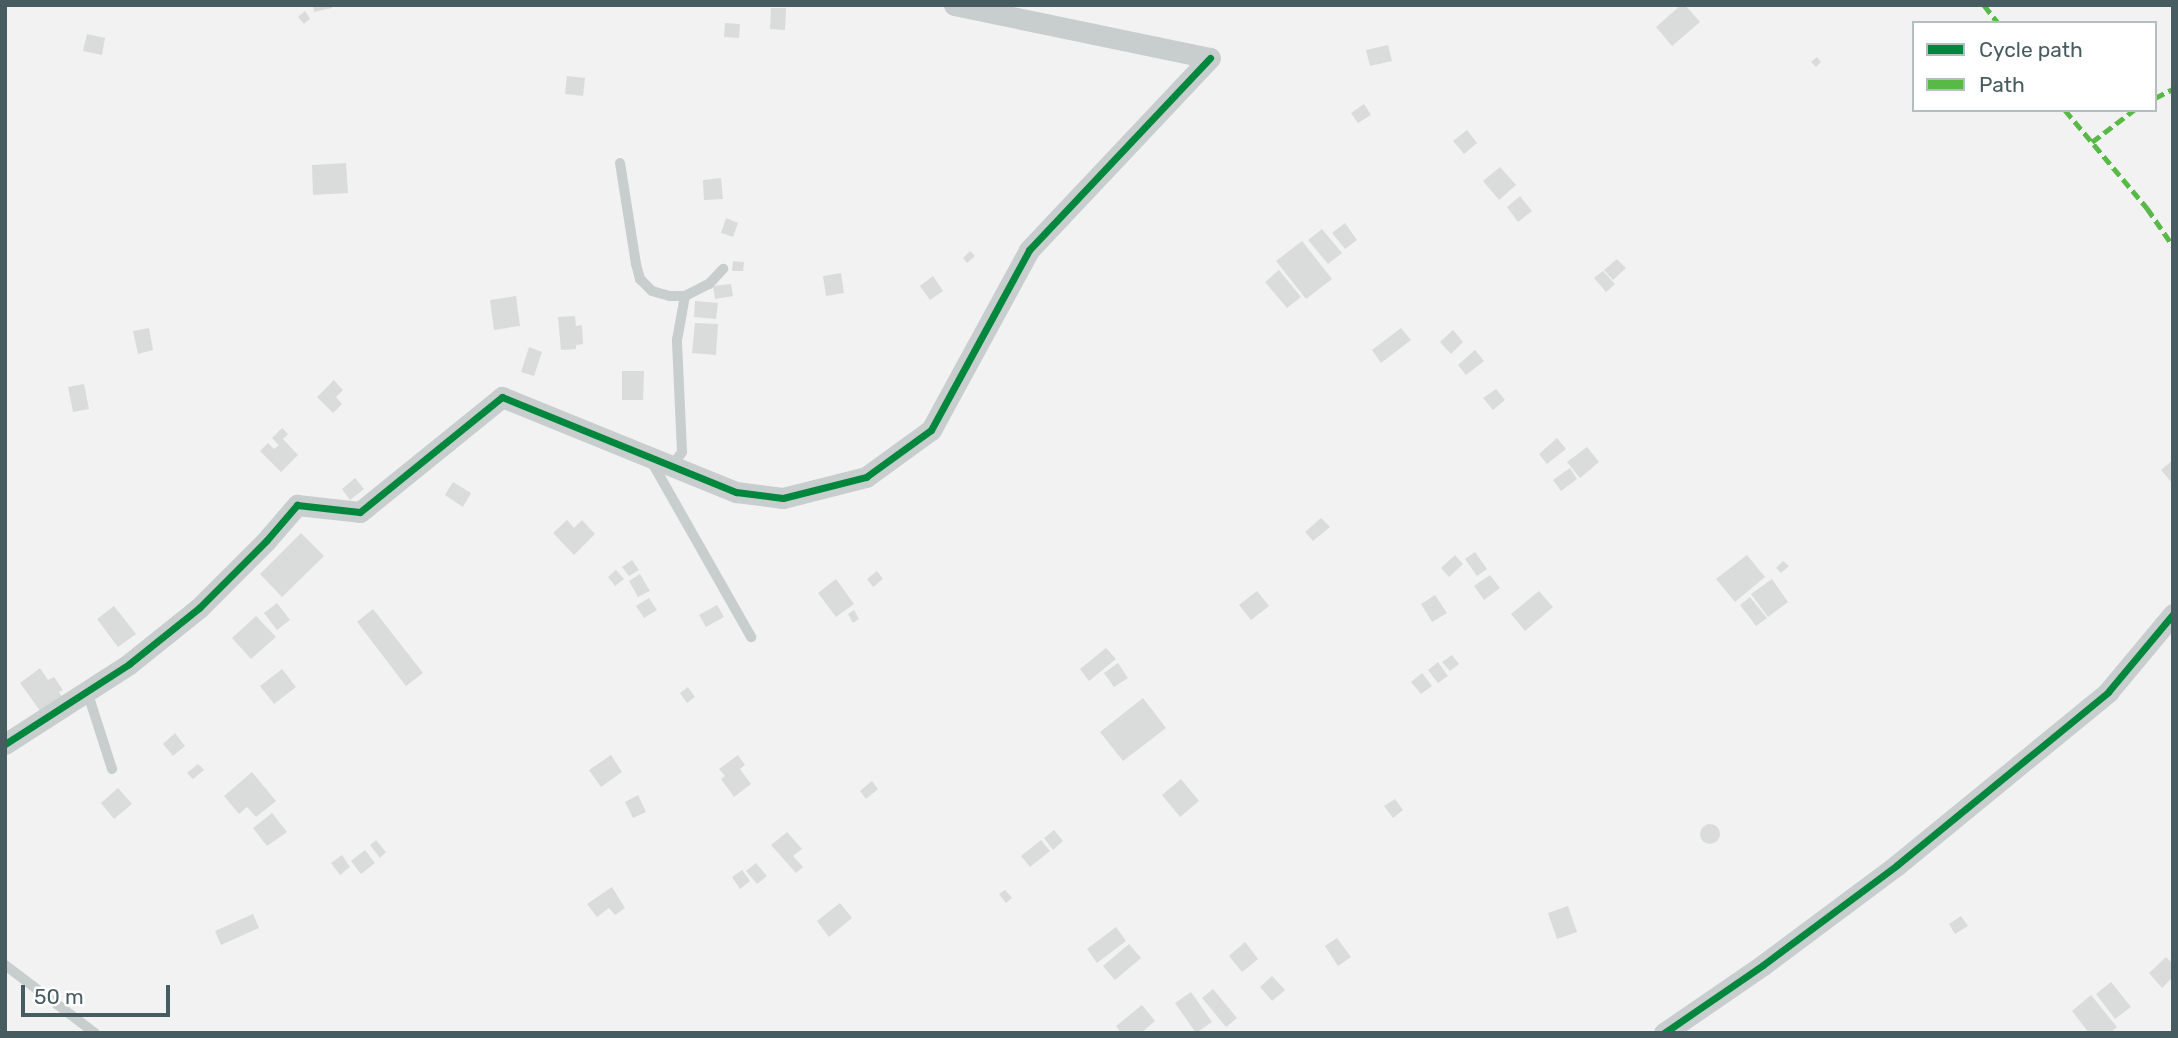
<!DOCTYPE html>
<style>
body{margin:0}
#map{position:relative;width:2178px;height:1038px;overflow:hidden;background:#f2f2f2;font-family:Rubik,sans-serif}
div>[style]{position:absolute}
.building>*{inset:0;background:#dadbdb}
.round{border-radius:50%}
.service>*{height:10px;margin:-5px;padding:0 5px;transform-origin:5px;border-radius:5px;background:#c8cdce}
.minor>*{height:21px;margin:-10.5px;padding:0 10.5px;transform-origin:10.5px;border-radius:10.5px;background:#c8cdce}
.quiet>*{height:5px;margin-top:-2.5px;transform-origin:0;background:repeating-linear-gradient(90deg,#58b947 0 10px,transparent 0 15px)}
.cycleway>*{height:7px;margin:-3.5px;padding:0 3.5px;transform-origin:3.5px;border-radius:3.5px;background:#00873e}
span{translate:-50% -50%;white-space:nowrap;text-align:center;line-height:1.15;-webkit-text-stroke:6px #fff;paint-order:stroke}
.frame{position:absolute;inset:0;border:7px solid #475c60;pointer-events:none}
.legend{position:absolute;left:1912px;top:21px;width:245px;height:91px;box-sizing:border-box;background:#fff;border:2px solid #b5bebf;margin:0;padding:9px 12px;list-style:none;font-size:21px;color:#475c60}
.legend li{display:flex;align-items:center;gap:14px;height:35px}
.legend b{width:35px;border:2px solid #b5bebf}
.scale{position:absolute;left:21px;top:985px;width:149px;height:32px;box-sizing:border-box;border:4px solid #475c60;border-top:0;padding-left:9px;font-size:21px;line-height:24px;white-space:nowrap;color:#475c60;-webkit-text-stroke:5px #fff;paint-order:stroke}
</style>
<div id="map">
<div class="building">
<i style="clip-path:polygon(313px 5px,332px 5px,332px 8px,314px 12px)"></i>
<i style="clip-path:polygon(1681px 5px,1685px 5px,1700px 22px,1672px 46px,1656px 27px)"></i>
<i style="clip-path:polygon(771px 8px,786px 8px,785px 30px,770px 29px)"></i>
<i style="clip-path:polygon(305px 11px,310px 19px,304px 24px,298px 17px)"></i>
<i style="clip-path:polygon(725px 23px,740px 24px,739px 38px,724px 37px)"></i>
<i style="clip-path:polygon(87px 34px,105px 38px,102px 55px,83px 51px)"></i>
<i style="clip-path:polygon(1388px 45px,1392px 61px,1370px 66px,1366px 50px)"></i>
<i style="clip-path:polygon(1817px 57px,1821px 62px,1816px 67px,1811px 62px)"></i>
<i style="clip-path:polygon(567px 76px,585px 78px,583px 96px,565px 94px)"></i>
<i style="clip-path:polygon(1364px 104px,1371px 115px,1358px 123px,1351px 113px)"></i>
<i style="clip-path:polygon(1467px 130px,1477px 143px,1464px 154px,1453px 141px)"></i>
<i style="clip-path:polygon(346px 163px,348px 193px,313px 195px,312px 165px)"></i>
<i style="clip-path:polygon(1500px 167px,1516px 185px,1499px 200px,1483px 181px)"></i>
<i style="clip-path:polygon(721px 178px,723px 199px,704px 200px,703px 180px)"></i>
<i style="clip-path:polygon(1520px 196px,1532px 211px,1518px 222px,1507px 207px)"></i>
<i style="clip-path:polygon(726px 218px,738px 223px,733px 237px,721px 233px)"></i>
<i style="clip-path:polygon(1345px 223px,1357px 240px,1345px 249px,1332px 233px)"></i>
<i style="clip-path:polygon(1322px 229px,1342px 253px,1328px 264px,1308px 240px)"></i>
<i style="clip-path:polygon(1302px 241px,1332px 279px,1306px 299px,1276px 261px)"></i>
<i style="clip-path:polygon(970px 251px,975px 256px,967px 263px,963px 258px)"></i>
<i style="clip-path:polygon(1617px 259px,1626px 268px,1613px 280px,1604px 270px)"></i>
<i style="clip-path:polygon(733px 261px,744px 262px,743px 271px,732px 271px)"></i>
<i style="clip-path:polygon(1279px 270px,1301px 297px,1287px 308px,1265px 282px)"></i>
<i style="clip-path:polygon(1603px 271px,1615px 284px,1606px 292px,1594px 278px)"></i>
<i style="clip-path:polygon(841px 273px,844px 293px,826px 296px,823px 276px)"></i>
<i style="clip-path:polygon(933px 276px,943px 291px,930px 300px,920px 286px)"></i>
<i style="clip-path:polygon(731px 284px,733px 296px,715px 299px,713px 286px)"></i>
<i style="clip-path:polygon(516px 296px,520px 326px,494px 330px,490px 300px)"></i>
<i style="clip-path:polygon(695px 301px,718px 303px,716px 319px,694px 317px)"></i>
<i style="clip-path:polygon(575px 316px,576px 326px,582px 325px,583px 344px,576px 345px,576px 349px,561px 350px,558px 317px)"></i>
<i style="clip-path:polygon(695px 323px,718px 324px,716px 355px,692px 353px)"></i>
<i style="clip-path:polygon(149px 328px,153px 350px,138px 354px,133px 331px)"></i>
<i style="clip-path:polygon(1401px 328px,1411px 340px,1381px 363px,1372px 350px)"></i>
<i style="clip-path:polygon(1453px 330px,1463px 342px,1451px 354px,1440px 342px)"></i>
<i style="clip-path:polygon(529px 347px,542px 352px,534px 376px,521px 372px)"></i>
<i style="clip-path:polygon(1475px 350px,1484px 361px,1466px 375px,1458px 365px)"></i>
<i style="clip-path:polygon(622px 371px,644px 371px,643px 400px,622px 400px)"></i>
<i style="clip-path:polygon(334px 380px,343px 390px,336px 397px,342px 404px,333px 413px,317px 397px)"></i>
<i style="clip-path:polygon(84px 384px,89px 409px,73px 412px,68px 387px)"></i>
<i style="clip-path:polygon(1496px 389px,1505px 400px,1493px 410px,1483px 398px)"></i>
<i style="clip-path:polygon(282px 428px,288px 434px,283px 439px,298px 455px,281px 472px,260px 451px,268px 443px,274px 449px,279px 445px,272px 438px)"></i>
<i style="clip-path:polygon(1557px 438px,1566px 449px,1547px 464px,1539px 454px)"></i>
<i style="clip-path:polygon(1587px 447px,1599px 462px,1580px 478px,1567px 462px)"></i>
<i style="clip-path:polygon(2173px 460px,2173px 484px,2161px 470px)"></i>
<i style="clip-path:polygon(1570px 468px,1577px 479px,1561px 491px,1553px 480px)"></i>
<i style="clip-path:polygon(355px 478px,364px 489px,350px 500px,342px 489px)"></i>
<i style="clip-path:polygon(453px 482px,471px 493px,463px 507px,445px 495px)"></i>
<i style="clip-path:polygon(1321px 518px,1330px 527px,1313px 541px,1305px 532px)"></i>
<i style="clip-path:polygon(567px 520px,574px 528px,582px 520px,595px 534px,574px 555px,553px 533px)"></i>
<i style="clip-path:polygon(301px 533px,324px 556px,282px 597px,260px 574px)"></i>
<i style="clip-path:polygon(1475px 552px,1487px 569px,1477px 576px,1465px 559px)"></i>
<i style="clip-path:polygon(1455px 555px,1463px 564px,1449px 577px,1441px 568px)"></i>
<i style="clip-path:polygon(1747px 555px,1765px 577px,1735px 602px,1716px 579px)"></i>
<i style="clip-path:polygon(632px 560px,639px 570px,629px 576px,622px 567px)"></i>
<i style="clip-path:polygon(1783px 561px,1789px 566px,1781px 573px,1776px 568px)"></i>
<i style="clip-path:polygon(616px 570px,624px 579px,615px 586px,608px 577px)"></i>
<i style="clip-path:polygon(877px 571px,883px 579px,873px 587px,867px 579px)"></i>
<i style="clip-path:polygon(640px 574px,650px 591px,638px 597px,629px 581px)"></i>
<i style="clip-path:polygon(1490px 575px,1500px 588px,1484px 600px,1474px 586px)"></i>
<i style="clip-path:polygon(836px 579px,854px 604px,836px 617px,818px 593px)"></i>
<i style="clip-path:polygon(1772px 579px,1788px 602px,1768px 617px,1751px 594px)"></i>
<i style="clip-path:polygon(1257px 591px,1269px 606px,1251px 620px,1239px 605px)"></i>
<i style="clip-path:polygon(1539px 591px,1553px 607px,1525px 631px,1511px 614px)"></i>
<i style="clip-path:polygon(1435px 595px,1447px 613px,1432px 622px,1421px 604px)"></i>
<i style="clip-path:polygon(1750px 597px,1767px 618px,1756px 626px,1740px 605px)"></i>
<i style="clip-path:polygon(649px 598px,657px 610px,644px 618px,636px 606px)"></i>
<i style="clip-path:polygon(277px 603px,290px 620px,277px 630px,264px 613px)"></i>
<i style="clip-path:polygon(717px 605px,724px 617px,706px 627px,699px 615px)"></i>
<i style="clip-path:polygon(114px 606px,136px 634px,118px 647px,97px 619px)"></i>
<i style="clip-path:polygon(373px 609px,423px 673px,406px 686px,357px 622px)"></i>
<i style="clip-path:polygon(854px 610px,859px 619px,853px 623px,848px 614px)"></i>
<i style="clip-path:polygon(256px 616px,276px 637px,251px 659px,232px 638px)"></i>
<i style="clip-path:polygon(1106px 648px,1116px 659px,1089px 681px,1080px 669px)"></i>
<i style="clip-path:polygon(1452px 655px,1459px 664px,1450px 671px,1442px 662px)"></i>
<i style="clip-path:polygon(1438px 662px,1448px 676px,1438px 683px,1428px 670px)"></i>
<i style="clip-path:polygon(1118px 663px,1128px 678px,1114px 687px,1104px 673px)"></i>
<i style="clip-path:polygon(40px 668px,48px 680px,54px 677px,63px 690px,59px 692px,62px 697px,41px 712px,20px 683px)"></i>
<i style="clip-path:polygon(282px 669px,296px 687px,274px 704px,260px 686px)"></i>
<i style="clip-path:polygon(1422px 673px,1432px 686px,1421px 694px,1411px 682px)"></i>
<i style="clip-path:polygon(688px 687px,695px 697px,687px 703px,680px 693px)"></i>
<i style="clip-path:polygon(1143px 698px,1166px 728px,1123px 761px,1100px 732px)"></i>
<i style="clip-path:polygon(175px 733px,185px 746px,173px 756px,163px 744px)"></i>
<i style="clip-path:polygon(611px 755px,622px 772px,601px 787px,589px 770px)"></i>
<i style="clip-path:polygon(738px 755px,745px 765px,740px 769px,751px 784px,734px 797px,721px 779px,725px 776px,719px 769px)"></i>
<i style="clip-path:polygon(198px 764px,204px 770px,193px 779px,187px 773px)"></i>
<i style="clip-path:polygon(252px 772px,276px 801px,256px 817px,247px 807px,239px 814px,224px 796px)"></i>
<i style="clip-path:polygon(1181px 779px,1199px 801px,1180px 817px,1162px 795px)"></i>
<i style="clip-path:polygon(872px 781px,878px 789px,866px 799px,860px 791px)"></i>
<i style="clip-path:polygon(118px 788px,132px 804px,114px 819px,101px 803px)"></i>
<i style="clip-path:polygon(638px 795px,646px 812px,633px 818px,625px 802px)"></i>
<i style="clip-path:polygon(1395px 799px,1403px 810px,1393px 818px,1384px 806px)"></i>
<i style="clip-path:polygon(272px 813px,287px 832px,267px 846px,253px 828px)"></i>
<i class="round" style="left:1700px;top:824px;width:20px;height:20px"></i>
<i style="clip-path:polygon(1054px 830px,1063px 841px,1053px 850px,1044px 838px)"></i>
<i style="clip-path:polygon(787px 832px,802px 849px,793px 856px,803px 867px,796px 873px,771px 845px)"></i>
<i style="clip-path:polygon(376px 840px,386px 852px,380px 858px,370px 845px)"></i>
<i style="clip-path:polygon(1041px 840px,1050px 851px,1030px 867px,1021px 856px)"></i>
<i style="clip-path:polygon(365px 850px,375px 863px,361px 874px,351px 861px)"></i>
<i style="clip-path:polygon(342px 855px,350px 867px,340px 875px,331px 863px)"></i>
<i style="clip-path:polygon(756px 863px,767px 876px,757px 884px,746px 871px)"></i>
<i style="clip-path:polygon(742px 870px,750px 881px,740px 889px,732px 877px)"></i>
<i style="clip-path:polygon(612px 887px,625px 908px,615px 915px,609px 908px,597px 917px,587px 904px)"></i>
<i style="clip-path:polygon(1005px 890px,1012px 898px,1006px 903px,999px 894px)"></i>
<i style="clip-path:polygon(840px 903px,852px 918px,829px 937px,817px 921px)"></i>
<i style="clip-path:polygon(1568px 906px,1577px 932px,1557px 939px,1548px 913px)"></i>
<i style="clip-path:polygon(253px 914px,259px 928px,221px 945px,215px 931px)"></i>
<i style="clip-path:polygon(1961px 916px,1968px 926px,1955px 934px,1949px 924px)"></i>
<i style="clip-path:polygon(1116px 927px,1126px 941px,1097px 963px,1087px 949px)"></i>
<i style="clip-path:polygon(1337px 938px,1351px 957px,1338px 966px,1325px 946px)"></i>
<i style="clip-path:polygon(1245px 942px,1258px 959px,1242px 972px,1229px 956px)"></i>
<i style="clip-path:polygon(1129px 944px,1141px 958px,1115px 980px,1103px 966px)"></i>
<i style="clip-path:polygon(2166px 957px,2173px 964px,2173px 977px,2162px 988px,2149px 973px)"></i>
<i style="clip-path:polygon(1272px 976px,1285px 990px,1272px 1001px,1260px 987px)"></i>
<i style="clip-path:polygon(2111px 982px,2131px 1007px,2115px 1019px,2096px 994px)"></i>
<i style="clip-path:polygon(1213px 989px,1237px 1018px,1226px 1027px,1202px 998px)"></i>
<i style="clip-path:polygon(1191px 992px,1212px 1022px,1196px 1033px,1175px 1003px)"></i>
<i style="clip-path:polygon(2091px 995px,2117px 1027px,2110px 1033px,2089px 1033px,2072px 1011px)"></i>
<i style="clip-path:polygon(1142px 1005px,1155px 1021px,1141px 1033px,1121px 1033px,1116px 1026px)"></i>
</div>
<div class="service">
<i style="left:620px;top:163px;width:102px;rotate:81deg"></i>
<i style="left:636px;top:264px;width:16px;rotate:75deg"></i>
<i style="left:640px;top:279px;width:17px;rotate:45deg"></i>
<i style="left:652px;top:291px;width:19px;rotate:16deg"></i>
<i style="left:670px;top:296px;width:15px"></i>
<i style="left:685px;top:296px;width:27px;rotate:-27deg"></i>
<i style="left:709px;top:284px;width:21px;rotate:-47deg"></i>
<i style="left:650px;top:459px;width:205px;rotate:60.4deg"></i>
<i style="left:672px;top:466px;width:17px;rotate:-54deg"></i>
<i style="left:682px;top:452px;width:112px;rotate:-92.6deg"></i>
<i style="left:677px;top:340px;width:45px;rotate:-79.7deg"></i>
<i style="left:87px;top:691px;width:82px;rotate:72.2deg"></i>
<i style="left:5px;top:965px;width:113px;rotate:37.1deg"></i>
</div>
<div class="minor">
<i style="left:954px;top:5px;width:261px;rotate:11.7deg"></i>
<i style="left:5px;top:744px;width:148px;rotate:-32.8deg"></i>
<i style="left:129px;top:664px;width:90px;rotate:-38.7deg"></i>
<i style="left:199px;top:608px;width:95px;rotate:-45deg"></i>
<i style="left:266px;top:541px;width:48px;rotate:-49.3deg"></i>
<i style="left:297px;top:505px;width:63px;rotate:6.3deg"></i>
<i style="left:360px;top:512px;width:183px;rotate:-39deg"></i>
<i style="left:502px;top:397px;width:253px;rotate:22.1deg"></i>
<i style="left:736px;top:492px;width:47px;rotate:7.3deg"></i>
<i style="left:783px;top:498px;width:86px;rotate:-14.2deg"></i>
<i style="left:866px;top:477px;width:80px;rotate:-35.9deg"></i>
<i style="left:931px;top:430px;width:205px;rotate:-61.4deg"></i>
<i style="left:1029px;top:250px;width:264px;rotate:-46.7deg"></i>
<i style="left:1664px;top:1033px;width:120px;rotate:-34.5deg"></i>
<i style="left:1763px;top:965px;width:167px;rotate:-36.7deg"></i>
<i style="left:1897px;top:865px;width:273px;rotate:-39.3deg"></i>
<i style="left:2108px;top:692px;width:102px;rotate:-50.2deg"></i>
</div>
<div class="quiet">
<i style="left:1984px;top:5px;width:23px;rotate:52deg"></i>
<i style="left:2155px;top:98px;width:20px;rotate:-27deg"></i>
<i style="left:2065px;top:110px;width:128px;rotate:50.1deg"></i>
<i style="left:2147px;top:208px;width:46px;rotate:55.6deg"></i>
<i style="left:2092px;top:142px;width:53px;rotate:-37.3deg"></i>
</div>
<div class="cycleway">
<i style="left:5px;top:744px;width:148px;rotate:-32.8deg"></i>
<i style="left:129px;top:664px;width:90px;rotate:-38.7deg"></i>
<i style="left:199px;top:608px;width:95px;rotate:-45deg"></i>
<i style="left:266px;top:541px;width:48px;rotate:-49.3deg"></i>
<i style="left:297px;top:505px;width:63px;rotate:6.3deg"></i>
<i style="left:360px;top:512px;width:183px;rotate:-39deg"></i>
<i style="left:502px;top:397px;width:253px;rotate:22.1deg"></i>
<i style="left:736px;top:492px;width:47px;rotate:7.3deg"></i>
<i style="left:783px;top:498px;width:86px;rotate:-14.2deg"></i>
<i style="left:866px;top:477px;width:80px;rotate:-35.9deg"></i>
<i style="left:931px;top:430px;width:205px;rotate:-61.4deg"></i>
<i style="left:1029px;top:250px;width:264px;rotate:-46.7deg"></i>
<i style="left:1664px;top:1033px;width:120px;rotate:-34.5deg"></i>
<i style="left:1763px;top:965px;width:167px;rotate:-36.7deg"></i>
<i style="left:1897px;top:865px;width:273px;rotate:-39.3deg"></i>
<i style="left:2108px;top:692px;width:102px;rotate:-50.2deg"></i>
</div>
<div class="frame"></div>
<ul class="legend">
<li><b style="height:9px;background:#00873e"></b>Cycle path</li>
<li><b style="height:9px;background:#58b947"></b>Path</li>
</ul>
<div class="scale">50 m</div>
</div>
